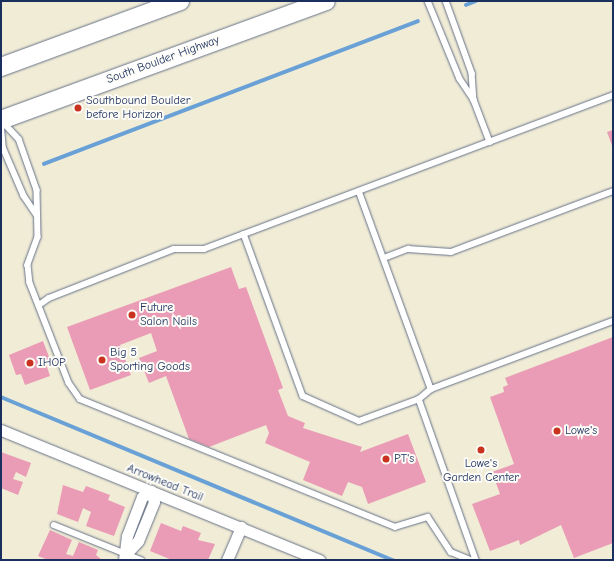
<!DOCTYPE html>
<style>
body{margin:0}
#map{position:relative;width:614px;height:561px;overflow:hidden;background:#f0ecd6;font-family:"Comic Neue",sans-serif}
div>[style]{position:absolute}
.stream>*{height:3.5px;margin:-1.75px;padding:0 1.75px;transform-origin:1.75px;border-radius:1.75px;background:#69a1d7}
.building>*{inset:0;background:#ea9cb6}
.roads{filter:drop-shadow(0 0 1px #667188) drop-shadow(0 0 1px #667188)}
.lane>*{height:5.5px;margin:-2.75px;padding:0 2.75px;transform-origin:2.75px;border-radius:2.75px;background:#fff}
.street>*{height:11px;margin:-5.5px;padding:0 5.5px;transform-origin:5.5px;border-radius:5.5px;background:#fff}
.primary>*{height:18px;margin:-9px;padding:0 9px;transform-origin:9px;border-radius:9px;background:#fff}
.dots>*{width:11px;height:11px;translate:-50% -50%;box-sizing:border-box;border:2px solid #fdfcf7;border-radius:50%}
span{translate:-50% -50%;white-space:nowrap;text-align:center;line-height:1.15;-webkit-text-stroke:4px #fdfcf7;paint-order:stroke}
.street-label{font-size:12px;color:#1b2f5e}
.poi-label{font-size:12px;color:#1b2f5e}
.left{translate:0 -50%;text-align:left}
.frame{position:absolute;inset:0;border:2px solid #1b2f5e;pointer-events:none}
</style>
<div id="map">
<div class="stream">
<i style="left:466px;top:5px;width:11px;rotate:-22deg"></i>
<i style="left:44px;top:164px;width:400px;rotate:-20.9deg"></i>
<i style="left:1px;top:397px;width:425px;rotate:22.6deg"></i>
</div>
<div class="building">
<i style="clip-path:polygon(613px 130px,613px 148px,607px 132px)"></i>
<i style="clip-path:polygon(231px 267px,239px 289px,246px 287px,283px 388px,278px 390px,288px 416px,305px 423px,303px 428px,362px 447px,360px 452px,408px 434px,426px 482px,368px 504px,362px 487px,348px 482px,342px 496px,303px 480px,310px 462px,265px 443px,269px 433px,266px 425px,209px 447px,189px 439px,166px 376px,149px 383px,139px 358px,157px 351px,151px 333px,120px 345px,131px 375px,90px 390px,67px 327px)"></i>
<i style="clip-path:polygon(613px 337px,613px 543px,574px 558px,561px 525px,520px 545px,519px 540px,490px 551px,472px 504px,500px 494px,492px 472px,514px 464px,490px 397px,504px 392px,503px 387px,508px 385px,505px 378px)"></i>
<i style="clip-path:polygon(43px 341px,51px 362px,46px 364px,50px 376px,25px 385px,21px 374px,16px 375px,9px 355px)"></i>
<i style="clip-path:polygon(1px 452px,31px 463px,26px 477px,16px 472px,13px 479px,23px 482px,18px 495px,1px 488px)"></i>
<i style="clip-path:polygon(63px 485px,83px 492px,86px 486px,110px 495px,108px 500px,125px 507px,114px 536px,86px 526px,91px 512px,83px 508px,78px 522px,57px 514px)"></i>
<i style="clip-path:polygon(161px 523px,181px 531px,183px 526px,201px 533px,198px 540px,215px 544px,208px 560px,172px 560px,150px 551px)"></i>
<i style="clip-path:polygon(50px 530px,72px 540px,66px 554px,73px 556px,79px 542px,98px 550px,96px 555px,102px 560px,48px 560px,38px 556px)"></i>
</div>
<div class="roads">
<div class="lane">
<i style="left:428px;top:1px;width:84px;rotate:67.7deg"></i>
<i style="left:460px;top:79px;width:25px;rotate:56deg"></i>
<i style="left:474px;top:100px;width:45px;rotate:69.1deg"></i>
<i style="left:446px;top:1px;width:77px;rotate:70.1deg"></i>
<i style="left:472px;top:73px;width:27px;rotate:86deg"></i>
<i style="left:1px;top:122px;width:25px;rotate:85deg"></i>
<i style="left:3px;top:147px;width:53px;rotate:66.8deg"></i>
<i style="left:24px;top:196px;width:23px;rotate:56deg"></i>
<i style="left:3px;top:122px;width:23px;rotate:47deg"></i>
<i style="left:19px;top:139px;width:54px;rotate:70.6deg"></i>
<i style="left:37px;top:190px;width:47px;rotate:88.8deg"></i>
<i style="left:38px;top:237px;width:30px;rotate:110deg"></i>
<i style="left:28px;top:265px;width:18px;rotate:84deg"></i>
<i style="left:30px;top:283px;width:107px;rotate:68.7deg"></i>
<i style="left:69px;top:383px;width:19px;rotate:55deg"></i>
<i style="left:80px;top:399px;width:340px;rotate:22.1deg"></i>
<i style="left:395px;top:527px;width:34px;rotate:-17deg"></i>
<i style="left:428px;top:517px;width:42px;rotate:56.7deg"></i>
<i style="left:451px;top:552px;width:22px;rotate:22deg"></i>
<i style="left:359px;top:191px;width:211px;rotate:70deg"></i>
<i style="left:244px;top:234px;width:172px;rotate:70deg"></i>
<i style="left:303px;top:396px;width:61px;rotate:24.1deg"></i>
<i style="left:359px;top:421px;width:64px;rotate:-20.1deg"></i>
<i style="left:419px;top:399px;width:16px;rotate:-40deg"></i>
<i style="left:431px;top:389px;width:194px;rotate:-20.5deg"></i>
<i style="left:384px;top:258px;width:26px;rotate:-21deg"></i>
<i style="left:408px;top:249px;width:43px;rotate:4deg"></i>
<i style="left:451px;top:252px;width:173px;rotate:-20.6deg"></i>
<i style="left:39px;top:305px;width:12px;rotate:-35deg"></i>
<i style="left:49px;top:298px;width:134px;rotate:-21.4deg"></i>
<i style="left:174px;top:249px;width:30px"></i>
<i style="left:204px;top:249px;width:437px;rotate:-20.6deg"></i>
<i style="left:419px;top:399px;width:171px;rotate:70.5deg"></i>
<i style="left:54px;top:525px;width:94px;rotate:21.9deg"></i>
</div>
<div class="street">
<i style="left:1px;top:430px;width:344px;rotate:22.2deg"></i>
<i style="left:124px;top:560px;width:24px;rotate:-83deg"></i>
<i style="left:127px;top:536px;width:42px;rotate:-69deg"></i>
<i style="left:142px;top:497px;width:11px;rotate:-34deg"></i>
<i style="left:151px;top:491px;width:11px;rotate:75deg"></i>
<i style="left:154px;top:502px;width:42px;rotate:112.3deg"></i>
<i style="left:138px;top:541px;width:18px;rotate:133deg"></i>
<i style="left:227px;top:560px;width:36px;rotate:-67deg"></i>
</div>
<div class="primary">
<i style="left:1px;top:67px;width:191px;rotate:-20.2deg"></i>
<i style="left:1px;top:120px;width:346px;rotate:-20.1deg"></i>
</div>
</div>
<div class="dots">
<i style="left:78px;top:108px;background:#c8321e"></i>
<i style="left:132px;top:315px;background:#c8321e"></i>
<i style="left:102px;top:360px;background:#c8321e"></i>
<i style="left:30px;top:363px;background:#c8321e"></i>
<i style="left:557px;top:431px;background:#c8321e"></i>
<i style="left:481px;top:450px;background:#c8321e"></i>
<i style="left:386px;top:459px;background:#c8321e"></i>
</div>
<div class="street-label">
<span style="left:163px;top:60px;rotate:-20deg">South Boulder Highway</span>
<span style="left:165px;top:483px;rotate:22deg">Arrowhead Trail</span>
</div>
<div class="poi-label">
<span class="left" style="left:86px;top:108px">Southbound Boulder<br>before Horizon</span>
<span class="left" style="left:140px;top:315px">Future<br>Salon Nails</span>
<span class="left" style="left:110px;top:360px">Big 5<br>Sporting Goods</span>
<span class="left" style="left:38px;top:363px">IHOP</span>
<span class="left" style="left:565px;top:431px">Lowe's</span>
<span class="left" style="left:394px;top:459px">PT's</span>
<span style="left:481px;top:471px">Lowe's<br>Garden Center</span>
</div>
<div class="frame"></div>
</div>
